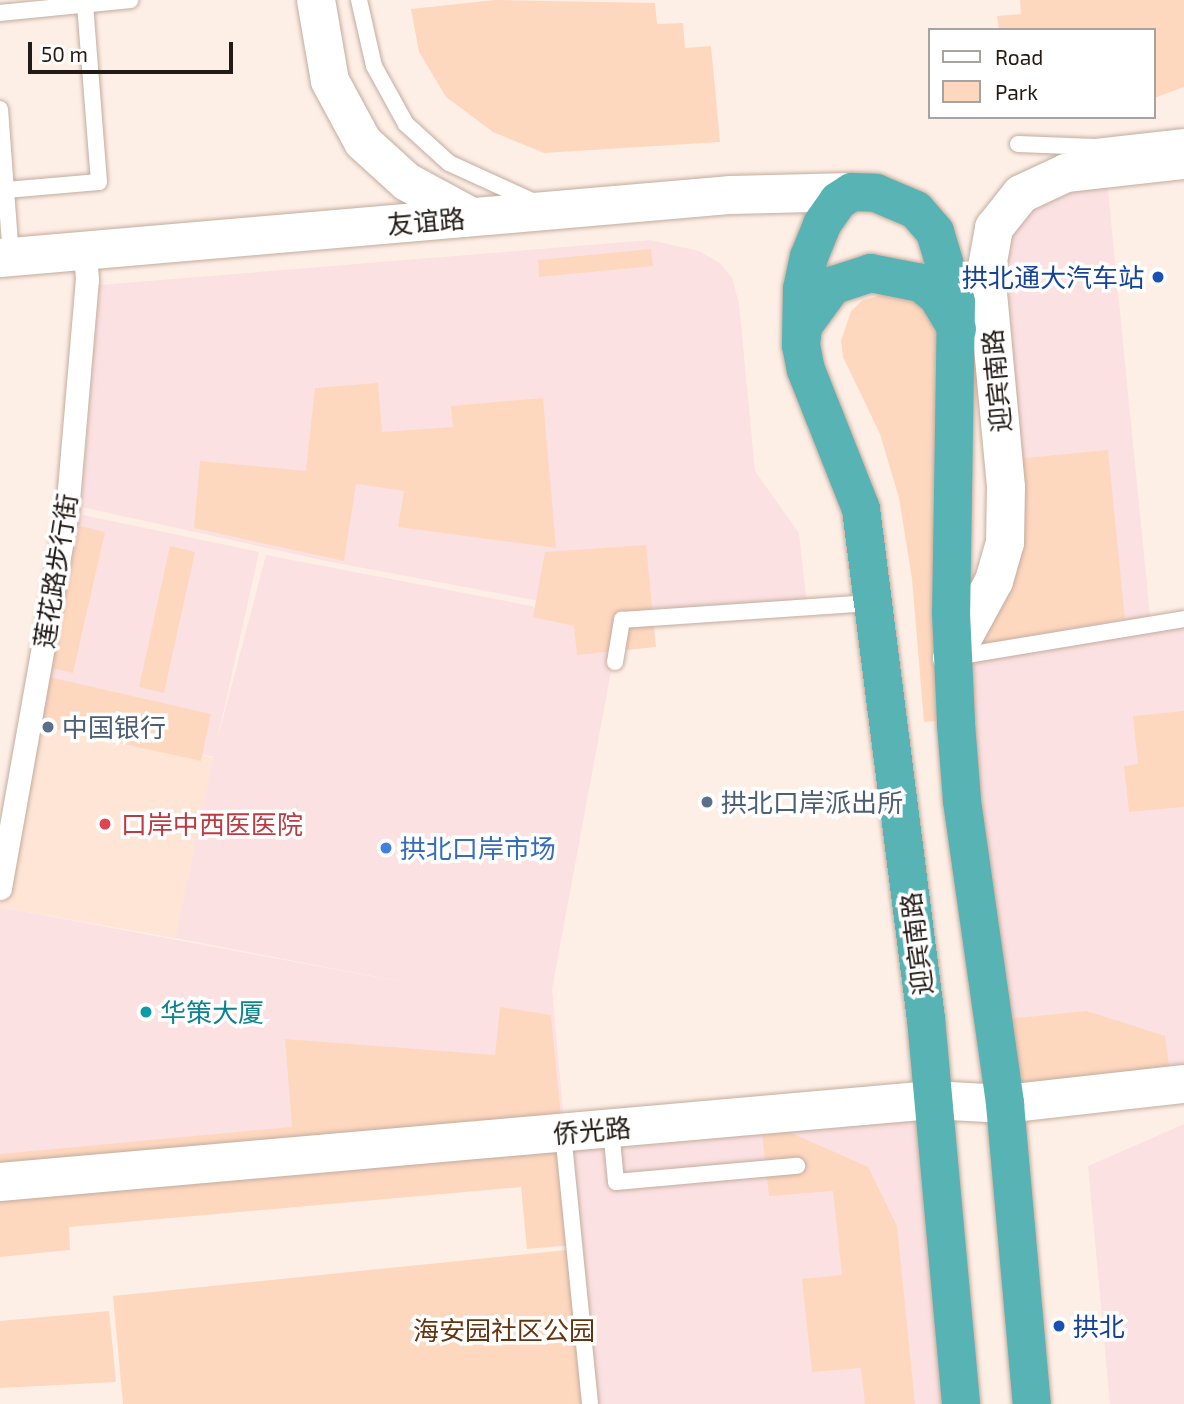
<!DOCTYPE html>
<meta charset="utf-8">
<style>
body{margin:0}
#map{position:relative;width:1184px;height:1404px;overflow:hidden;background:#feefe6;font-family:"Exo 2","Noto Sans SC",sans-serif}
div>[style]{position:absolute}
.commercial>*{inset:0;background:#fce1e2}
.built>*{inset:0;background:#ffe5d6}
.green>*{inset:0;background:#fed7bf}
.roads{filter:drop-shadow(0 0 2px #c3ac9e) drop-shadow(0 0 2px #c3ac9e)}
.service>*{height:16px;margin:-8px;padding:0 8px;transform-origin:8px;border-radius:8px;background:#fff}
.pedestrian>*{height:23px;margin:-11.5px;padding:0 11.5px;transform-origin:11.5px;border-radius:11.5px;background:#fff}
.tertiary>*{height:38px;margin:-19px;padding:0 19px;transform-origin:19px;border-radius:19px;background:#fff}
.trunk>*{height:38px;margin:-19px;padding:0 19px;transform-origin:19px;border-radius:19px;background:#58b4b4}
.dots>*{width:19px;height:19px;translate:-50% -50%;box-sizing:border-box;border:4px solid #fff;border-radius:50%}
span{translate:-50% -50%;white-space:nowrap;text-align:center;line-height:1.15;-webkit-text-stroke:7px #fff;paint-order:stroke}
.street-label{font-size:26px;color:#221a14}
.transit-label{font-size:26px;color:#164399}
.right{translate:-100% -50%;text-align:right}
.left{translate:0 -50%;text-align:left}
.service-label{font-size:26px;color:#4e5e75}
.health-label{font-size:26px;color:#be3a42}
.shop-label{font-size:26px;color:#366cbe}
.culture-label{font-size:26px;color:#0d838f}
.park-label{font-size:26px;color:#653410}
.legend{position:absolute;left:928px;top:28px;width:228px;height:91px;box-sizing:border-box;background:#fff;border:2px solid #a7a3a1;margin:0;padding:9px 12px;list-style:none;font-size:21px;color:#221a14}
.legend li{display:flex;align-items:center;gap:14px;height:35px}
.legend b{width:35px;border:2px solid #a7a3a1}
.scale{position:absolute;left:28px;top:42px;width:205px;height:32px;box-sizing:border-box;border:4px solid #221a14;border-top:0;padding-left:9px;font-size:21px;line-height:24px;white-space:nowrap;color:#221a14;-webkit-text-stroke:5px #fff;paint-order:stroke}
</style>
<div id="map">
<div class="commercial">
<i style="clip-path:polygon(1106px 170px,1151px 625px,1184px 619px,1184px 1083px,1006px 1103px,954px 659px,996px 582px,995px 228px)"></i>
<i style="clip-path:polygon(650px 240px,699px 251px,720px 263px,732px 278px,739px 303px,755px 471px,799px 533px,807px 604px,624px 617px,326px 561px,81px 507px,99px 285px)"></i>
<i style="clip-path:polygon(83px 515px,259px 552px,217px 741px,266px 555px,620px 623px,552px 989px,566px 1142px,937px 1113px,965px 1404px,590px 1404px,564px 1142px,0 1187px,0 907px,435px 988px,175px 938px,213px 757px,32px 713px,73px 529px)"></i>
<i style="clip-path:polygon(1184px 1124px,1184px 1404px,1110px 1404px,1088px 1166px)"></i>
</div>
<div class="built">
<i style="clip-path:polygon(32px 714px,213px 758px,175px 938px,0 907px)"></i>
</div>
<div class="green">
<i style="clip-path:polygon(495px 0,655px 3px,657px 24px,683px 23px,685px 48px,711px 46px,720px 142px,544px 153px,493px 132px,446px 97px,419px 52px,411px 9px)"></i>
<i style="clip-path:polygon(1020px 0,1184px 0,1184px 87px,1154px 98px,1154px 30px,999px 30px,997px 16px,1021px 14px)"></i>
<i style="clip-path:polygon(651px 249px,653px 266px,539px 277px,538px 260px)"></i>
<i style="clip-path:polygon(894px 292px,925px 304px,941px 334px,937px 721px,924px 722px,912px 579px,899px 498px,880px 434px,843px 357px,841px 341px,851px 311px,863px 300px)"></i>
<i style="clip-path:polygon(378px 383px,382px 432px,453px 427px,451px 406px,543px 398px,556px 548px,398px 527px,404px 491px,356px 484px,344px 561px,194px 528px,200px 461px,306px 471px,315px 388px)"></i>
<i style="clip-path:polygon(1108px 450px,1125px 619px,970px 646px,1015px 459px)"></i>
<i style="clip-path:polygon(80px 526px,105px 532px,73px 673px,48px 667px)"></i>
<i style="clip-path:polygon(646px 545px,656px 647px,577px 655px,574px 626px,533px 617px,545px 552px)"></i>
<i style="clip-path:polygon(170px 546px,195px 552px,164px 693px,139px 687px)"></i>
<i style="clip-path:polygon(49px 677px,211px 714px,201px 761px,38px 725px)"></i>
<i style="clip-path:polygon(1184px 711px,1184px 807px,1129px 812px,1124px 766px,1138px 764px,1133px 716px)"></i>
<i style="clip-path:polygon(500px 1007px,551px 1015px,563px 1138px,0 1181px,0 1154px,292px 1127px,285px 1039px,495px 1055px)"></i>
<i style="clip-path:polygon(1087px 1011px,1165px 1036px,1171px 1080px,1009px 1100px,997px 1020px)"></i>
<i style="clip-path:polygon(789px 1132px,868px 1167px,897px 1226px,915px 1404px,865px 1404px,861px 1368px,812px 1372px,802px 1279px,842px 1275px,833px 1191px,769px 1196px,762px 1134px)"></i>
<i style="clip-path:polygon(562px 1144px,571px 1245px,527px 1249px,521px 1187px,69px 1227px,70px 1250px,0 1257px,0 1193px)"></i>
<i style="clip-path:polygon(576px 1249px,590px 1404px,123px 1404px,113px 1296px)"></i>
<i style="clip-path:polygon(109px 1311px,116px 1382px,0 1388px,0 1321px)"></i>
</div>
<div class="roads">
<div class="service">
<i style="left:359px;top:0;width:68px;rotate:77.2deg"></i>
<i style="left:374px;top:66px;width:66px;rotate:61.1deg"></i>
<i style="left:406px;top:124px;width:58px;rotate:42.2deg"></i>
<i style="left:449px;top:163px;width:89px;rotate:24.6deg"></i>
<i style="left:0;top:13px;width:131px;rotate:-5.7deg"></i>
<i style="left:0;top:109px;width:81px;rotate:85.8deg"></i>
<i style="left:6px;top:190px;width:93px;rotate:-4.9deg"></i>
<i style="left:99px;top:182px;width:178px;rotate:-94.5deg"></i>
<i style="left:1018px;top:144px;width:77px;rotate:2.2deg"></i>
<i style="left:1095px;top:147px;width:90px;rotate:-6.4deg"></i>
<i style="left:0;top:190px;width:6px"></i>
<i style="left:6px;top:190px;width:67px;rotate:85.7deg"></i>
<i style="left:955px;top:657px;width:232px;rotate:-9.4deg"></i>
<i style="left:615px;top:662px;width:43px;rotate:-80.5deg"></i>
<i style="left:622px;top:620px;width:252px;rotate:-3.9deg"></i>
<i style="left:611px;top:1129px;width:53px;rotate:84.6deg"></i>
<i style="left:616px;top:1182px;width:182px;rotate:-5.1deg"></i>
<i style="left:563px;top:1133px;width:272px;rotate:84.3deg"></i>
</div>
<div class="pedestrian">
<i style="left:0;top:888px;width:382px;rotate:-79.9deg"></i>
<i style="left:67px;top:512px;width:233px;rotate:-85.1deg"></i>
<i style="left:87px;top:280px;width:29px;rotate:-94deg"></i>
</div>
<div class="tertiary">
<i style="left:316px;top:0;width:82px;rotate:80.2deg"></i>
<i style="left:330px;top:81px;width:69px;rotate:61.6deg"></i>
<i style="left:363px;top:142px;width:59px;rotate:42.3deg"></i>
<i style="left:407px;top:182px;width:72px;rotate:28.4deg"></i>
<i style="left:0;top:258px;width:734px;rotate:-4.93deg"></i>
<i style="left:731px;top:195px;width:121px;rotate:-1.4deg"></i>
<i style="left:952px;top:658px;width:88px;rotate:-61.4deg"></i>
<i style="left:994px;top:581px;width:40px;rotate:-74deg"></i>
<i style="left:1005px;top:543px;width:56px;rotate:-89deg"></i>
<i style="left:1006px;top:487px;width:215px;rotate:-95.3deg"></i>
<i style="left:986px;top:273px;width:46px;rotate:-79.9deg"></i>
<i style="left:994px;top:228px;width:43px;rotate:-51.5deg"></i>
<i style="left:1021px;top:194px;width:50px;rotate:-25deg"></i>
<i style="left:1066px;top:173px;width:119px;rotate:-6.3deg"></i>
<i style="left:0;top:1182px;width:935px;rotate:-5.03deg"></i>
<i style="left:931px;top:1100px;width:74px;rotate:3.1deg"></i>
<i style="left:1005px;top:1104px;width:180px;rotate:-6.4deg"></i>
</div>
<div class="trunk">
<i style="left:957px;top:329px;width:39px;rotate:-121deg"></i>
<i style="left:937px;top:296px;width:21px;rotate:-141deg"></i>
<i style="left:921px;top:283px;width:51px;rotate:-168.7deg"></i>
<i style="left:871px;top:273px;width:40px;rotate:162deg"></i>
<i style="left:833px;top:285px;width:51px;rotate:126.2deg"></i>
<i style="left:803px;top:326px;width:19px;rotate:96deg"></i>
<i style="left:801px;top:345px;width:25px;rotate:79deg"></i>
<i style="left:806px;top:370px;width:149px;rotate:68.4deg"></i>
<i style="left:861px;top:509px;width:514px;rotate:82.74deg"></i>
<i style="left:926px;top:1019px;width:387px;rotate:84.8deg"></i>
<i style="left:801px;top:345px;width:56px;rotate:-89deg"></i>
<i style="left:802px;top:289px;width:33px;rotate:-78deg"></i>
<i style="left:809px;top:257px;width:35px;rotate:-68deg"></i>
<i style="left:822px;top:224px;width:28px;rotate:-55deg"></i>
<i style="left:838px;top:201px;width:17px;rotate:-33deg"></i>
<i style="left:852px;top:192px;width:24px;rotate:2deg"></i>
<i style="left:876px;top:193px;width:43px;rotate:23deg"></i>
<i style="left:916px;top:210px;width:29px;rotate:49deg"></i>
<i style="left:935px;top:232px;width:73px;rotate:73.3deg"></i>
<i style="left:956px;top:302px;width:310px;rotate:90.9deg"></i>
<i style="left:951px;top:612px;width:112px;rotate:87.4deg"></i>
<i style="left:956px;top:724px;width:77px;rotate:85.5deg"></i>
<i style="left:962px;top:801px;width:306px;rotate:81.9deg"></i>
<i style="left:1005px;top:1104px;width:301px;rotate:84.9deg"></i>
</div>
</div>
<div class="dots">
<i style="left:1158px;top:277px;background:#1a4fb4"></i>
<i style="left:48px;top:727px;background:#5c6f8a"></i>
<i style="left:707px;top:802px;background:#5c6f8a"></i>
<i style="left:105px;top:824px;background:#e0444e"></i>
<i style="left:386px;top:848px;background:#3f7fe0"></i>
<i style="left:146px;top:1012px;background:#0f9aa8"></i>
<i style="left:1059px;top:1326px;background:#1a4fb4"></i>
</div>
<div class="street-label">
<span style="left:426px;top:221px;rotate:-5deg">友谊路</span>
<span style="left:996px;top:381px;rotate:-95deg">迎宾南路</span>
<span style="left:55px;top:571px;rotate:-81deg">莲花路步行街</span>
<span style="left:916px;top:944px;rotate:-97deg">迎宾南路</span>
<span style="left:592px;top:1130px;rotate:-5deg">侨光路</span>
</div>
<div class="transit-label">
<span class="right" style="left:1144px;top:277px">拱北通大汽车站</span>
<span class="left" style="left:1073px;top:1326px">拱北</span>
</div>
<div class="service-label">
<span class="left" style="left:62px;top:727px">中国银行</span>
<span class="left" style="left:721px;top:802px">拱北口岸派出所</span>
</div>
<div class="health-label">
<span class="left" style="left:121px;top:824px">口岸中西医医院</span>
</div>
<div class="shop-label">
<span class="left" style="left:400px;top:848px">拱北口岸市场</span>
</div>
<div class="culture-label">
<span class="left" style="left:160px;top:1012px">华策大厦</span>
</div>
<div class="park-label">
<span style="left:504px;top:1330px">海安园社区公园</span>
</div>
<ul class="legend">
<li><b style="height:9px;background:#fff"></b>Road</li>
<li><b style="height:19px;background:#fed7bf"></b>Park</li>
</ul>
<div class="scale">50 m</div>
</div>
